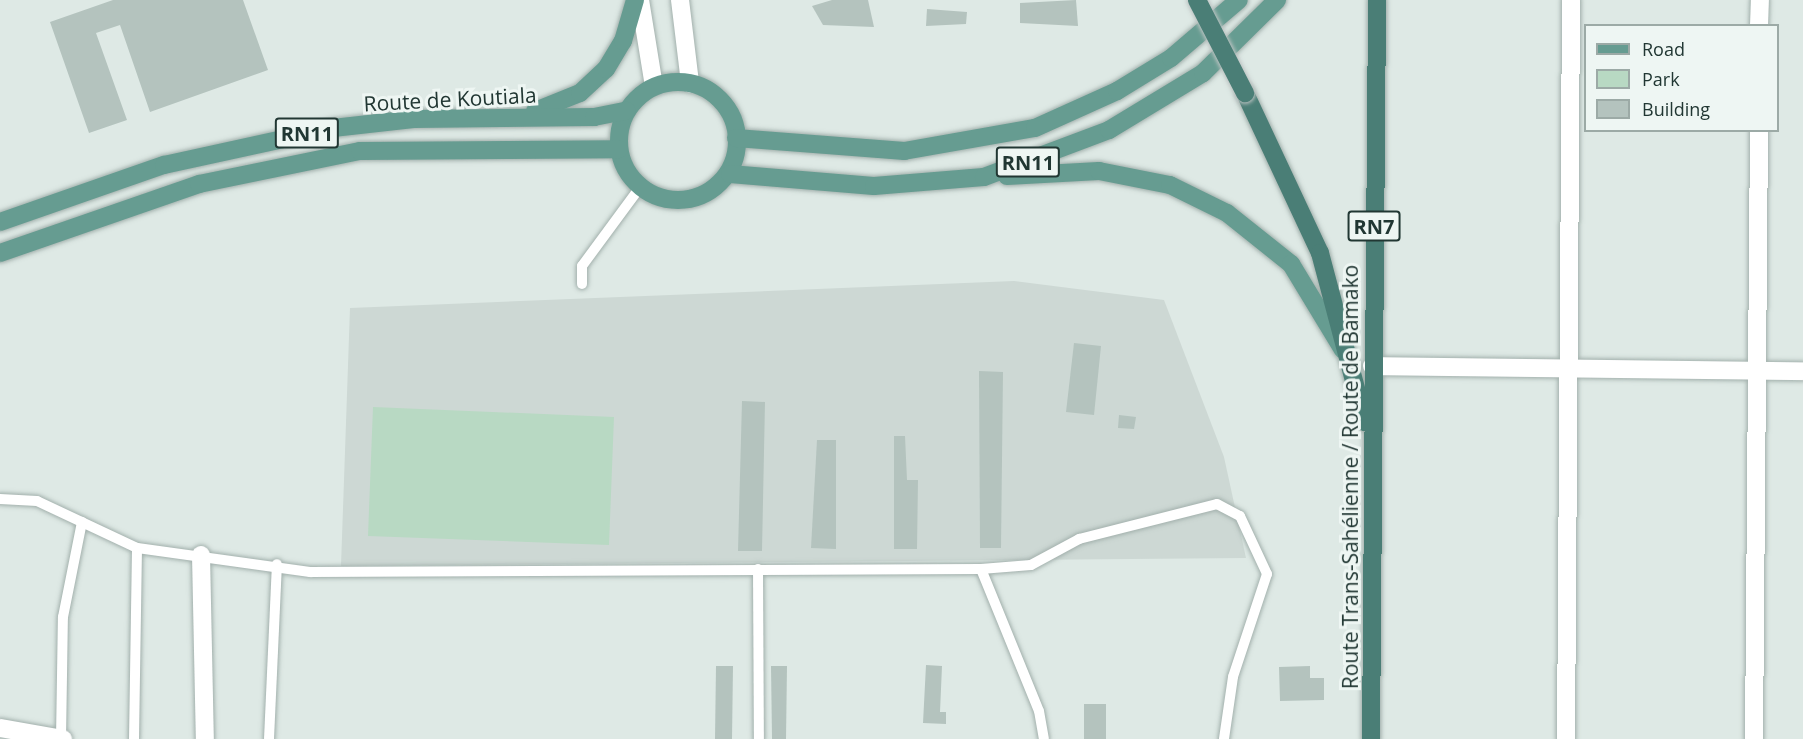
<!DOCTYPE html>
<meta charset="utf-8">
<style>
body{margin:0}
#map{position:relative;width:1803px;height:739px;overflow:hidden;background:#dee9e5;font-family:"Open Sans",sans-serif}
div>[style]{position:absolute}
.built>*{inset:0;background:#cdd8d4}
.green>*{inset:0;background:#b8d9c3}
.building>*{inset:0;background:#b4c3be}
.roads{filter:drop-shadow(0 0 2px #a2b0ac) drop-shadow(0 0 2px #a2b0ac)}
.service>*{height:10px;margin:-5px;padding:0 5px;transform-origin:5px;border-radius:5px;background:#fff}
.minor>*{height:18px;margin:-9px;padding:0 9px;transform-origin:9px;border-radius:9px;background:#fff}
.tertiary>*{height:18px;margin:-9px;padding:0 9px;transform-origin:9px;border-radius:9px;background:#fff}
.primary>*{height:18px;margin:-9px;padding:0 9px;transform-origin:9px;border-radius:9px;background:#669c91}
.primary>.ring{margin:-9px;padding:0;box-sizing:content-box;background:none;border:18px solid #669c91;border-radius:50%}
.trunk>*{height:18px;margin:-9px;padding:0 9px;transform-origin:9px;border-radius:9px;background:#4a7e76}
.bridges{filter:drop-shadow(0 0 2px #bcc3c2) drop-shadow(0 0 2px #bcc3c2)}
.trunk-bridge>*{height:18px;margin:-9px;padding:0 9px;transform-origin:9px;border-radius:9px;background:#4a7e76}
span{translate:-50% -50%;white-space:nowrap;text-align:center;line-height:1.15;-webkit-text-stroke:6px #eef6f3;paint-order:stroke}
.shield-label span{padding:2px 4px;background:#eef6f3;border:2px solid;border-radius:4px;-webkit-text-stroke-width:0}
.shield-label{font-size:20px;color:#213733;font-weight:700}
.street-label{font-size:21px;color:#213733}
.legend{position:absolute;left:1584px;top:24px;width:195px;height:108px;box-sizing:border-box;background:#eef6f3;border:2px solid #9caaa6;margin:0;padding:8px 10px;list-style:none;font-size:18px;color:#213733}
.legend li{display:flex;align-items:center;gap:12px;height:30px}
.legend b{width:30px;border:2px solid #9caaa6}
</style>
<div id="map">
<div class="built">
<i style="clip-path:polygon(1014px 281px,1164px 300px,1224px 457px,1246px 558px,341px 566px,350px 308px)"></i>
</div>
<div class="green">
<i style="clip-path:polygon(373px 407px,614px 417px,609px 545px,368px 536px)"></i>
</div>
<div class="building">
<i style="clip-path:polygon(113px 0,243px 0,268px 70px,150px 112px,120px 25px,96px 33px,127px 120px,89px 133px,50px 22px)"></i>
<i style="clip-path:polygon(832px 0,868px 0,874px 27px,823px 25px,812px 6px)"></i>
<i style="clip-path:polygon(1076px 0,1078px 26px,1020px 23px,1020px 3px)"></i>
<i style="clip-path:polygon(927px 9px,967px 12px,966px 24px,926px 26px)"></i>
<i style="clip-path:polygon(1074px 343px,1101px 346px,1094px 415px,1066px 412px)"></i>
<i style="clip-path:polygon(979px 371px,1003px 372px,1001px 548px,980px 548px)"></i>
<i style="clip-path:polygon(742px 401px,765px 402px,762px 551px,738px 551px)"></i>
<i style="clip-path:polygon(1119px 415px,1136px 417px,1134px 429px,1118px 428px)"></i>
<i style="clip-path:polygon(894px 436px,905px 436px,907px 480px,918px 480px,917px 549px,894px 549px)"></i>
<i style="clip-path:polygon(817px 440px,836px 440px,836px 549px,811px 548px)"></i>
<i style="clip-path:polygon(926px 665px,942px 666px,940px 712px,946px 712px,946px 724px,923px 723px)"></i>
<i style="clip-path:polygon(716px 666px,733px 666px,732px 739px,715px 739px)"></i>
<i style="clip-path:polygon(771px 666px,787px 666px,786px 739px,772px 739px)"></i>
<i style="clip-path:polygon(1310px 666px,1310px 678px,1324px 678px,1324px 700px,1280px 701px,1279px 667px)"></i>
<i style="clip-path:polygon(1084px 704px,1106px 704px,1106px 739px,1084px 739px)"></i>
</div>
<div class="roads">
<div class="service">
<i style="left:582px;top:284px;width:18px;rotate:-90deg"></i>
<i style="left:582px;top:266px;width:99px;rotate:-53.6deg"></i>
<i style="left:0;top:499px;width:37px;rotate:3deg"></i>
<i style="left:37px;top:501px;width:110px;rotate:25.2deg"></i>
<i style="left:137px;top:548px;width:175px;rotate:7.9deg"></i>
<i style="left:310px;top:572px;width:671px;rotate:-0.26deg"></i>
<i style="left:981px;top:569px;width:50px;rotate:-4.6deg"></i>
<i style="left:1031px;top:565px;width:55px;rotate:-28.4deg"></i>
<i style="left:1079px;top:539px;width:142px;rotate:-14.2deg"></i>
<i style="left:1217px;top:504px;width:26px;rotate:28deg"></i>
<i style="left:1240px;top:516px;width:64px;rotate:65deg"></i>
<i style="left:1267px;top:574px;width:108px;rotate:108.3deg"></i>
<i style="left:1233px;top:677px;width:63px;rotate:98.3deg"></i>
<i style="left:758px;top:569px;width:170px;rotate:89.7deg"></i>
<i style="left:981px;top:569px;width:153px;rotate:67.8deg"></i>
<i style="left:1039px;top:711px;width:28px;rotate:80deg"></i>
<i style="left:61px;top:739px;width:122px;rotate:-89.1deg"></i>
<i style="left:63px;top:617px;width:97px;rotate:-78.7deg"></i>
<i style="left:134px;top:739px;width:191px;rotate:-89.1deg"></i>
<i style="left:269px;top:739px;width:175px;rotate:-87.4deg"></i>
</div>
<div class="minor">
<i style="left:1759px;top:26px;width:26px;rotate:-88deg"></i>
<i style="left:1372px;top:366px;width:431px;rotate:0.7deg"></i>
<i style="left:201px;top:555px;width:184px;rotate:88.8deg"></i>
<i style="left:0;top:728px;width:64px;rotate:9.9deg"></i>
<i style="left:1566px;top:739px;width:739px;rotate:-89.61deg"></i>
<i style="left:1754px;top:739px;width:609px;rotate:-89.53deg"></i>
</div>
<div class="tertiary">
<i style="left:640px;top:0;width:87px;rotate:80.8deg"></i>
<i style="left:680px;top:0;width:84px;rotate:83.1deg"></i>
</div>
<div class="primary">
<i class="ring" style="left:619px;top:82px;width:100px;height:100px"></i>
<i style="left:535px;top:111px;width:48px;rotate:-21.8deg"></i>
<i style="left:580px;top:93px;width:35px;rotate:-43deg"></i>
<i style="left:606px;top:69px;width:33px;rotate:-59deg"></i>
<i style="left:623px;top:41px;width:43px;rotate:-73.7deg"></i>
<i style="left:736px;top:138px;width:169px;rotate:4.4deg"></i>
<i style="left:904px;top:151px;width:133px;rotate:-10deg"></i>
<i style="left:1035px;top:128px;width:90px;rotate:-24.3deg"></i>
<i style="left:1117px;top:91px;width:63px;rotate:-31.4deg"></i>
<i style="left:1171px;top:58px;width:89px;rotate:-40.5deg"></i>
<i style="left:730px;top:174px;width:144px;rotate:4.8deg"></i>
<i style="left:874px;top:186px;width:110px;rotate:-4.7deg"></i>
<i style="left:984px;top:177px;width:134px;rotate:-20.6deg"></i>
<i style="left:1109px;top:130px;width:110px;rotate:-31.2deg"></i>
<i style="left:1203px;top:73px;width:104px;rotate:-44.6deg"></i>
<i style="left:1007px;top:176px;width:92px;rotate:-3.1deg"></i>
<i style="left:1099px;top:171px;width:72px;rotate:11.2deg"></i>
<i style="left:1170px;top:185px;width:64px;rotate:26.2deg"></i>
<i style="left:1227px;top:213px;width:82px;rotate:38.6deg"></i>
<i style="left:1291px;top:264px;width:100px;rotate:58.8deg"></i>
<i style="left:0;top:222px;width:174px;rotate:-19.2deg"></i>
<i style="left:164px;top:165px;width:173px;rotate:-12.3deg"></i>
<i style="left:333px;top:128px;width:81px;rotate:-6.4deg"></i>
<i style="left:413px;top:119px;width:181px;rotate:-0.6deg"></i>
<i style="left:594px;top:117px;width:33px;rotate:-11deg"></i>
<i style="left:0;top:253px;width:211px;rotate:-19.1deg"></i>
<i style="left:199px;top:184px;width:164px;rotate:-11.6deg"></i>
<i style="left:360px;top:151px;width:259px;rotate:-0.4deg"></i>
</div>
<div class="trunk">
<i style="left:1245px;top:93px;width:177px;rotate:64.9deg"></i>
<i style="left:1320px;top:253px;width:175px;rotate:75.1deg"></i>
<i style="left:1371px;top:739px;width:739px;rotate:-89.53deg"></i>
</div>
</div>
<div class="bridges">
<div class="trunk-bridge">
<i style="left:1197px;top:0;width:105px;rotate:62.7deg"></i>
</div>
</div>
<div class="shield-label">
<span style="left:307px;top:133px">RN11</span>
<span style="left:1028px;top:162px">RN11</span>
<span style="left:1374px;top:226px">RN7</span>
</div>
<div class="street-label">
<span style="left:450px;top:99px;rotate:-3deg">Route de Koutiala</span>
<span style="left:1350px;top:477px;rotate:-90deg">Route Trans-Sahélienne / Route de Bamako</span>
</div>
<ul class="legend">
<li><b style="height:8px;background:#669c91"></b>Road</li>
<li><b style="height:16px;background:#b8d9c3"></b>Park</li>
<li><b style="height:16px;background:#b4c3be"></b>Building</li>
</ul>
</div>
